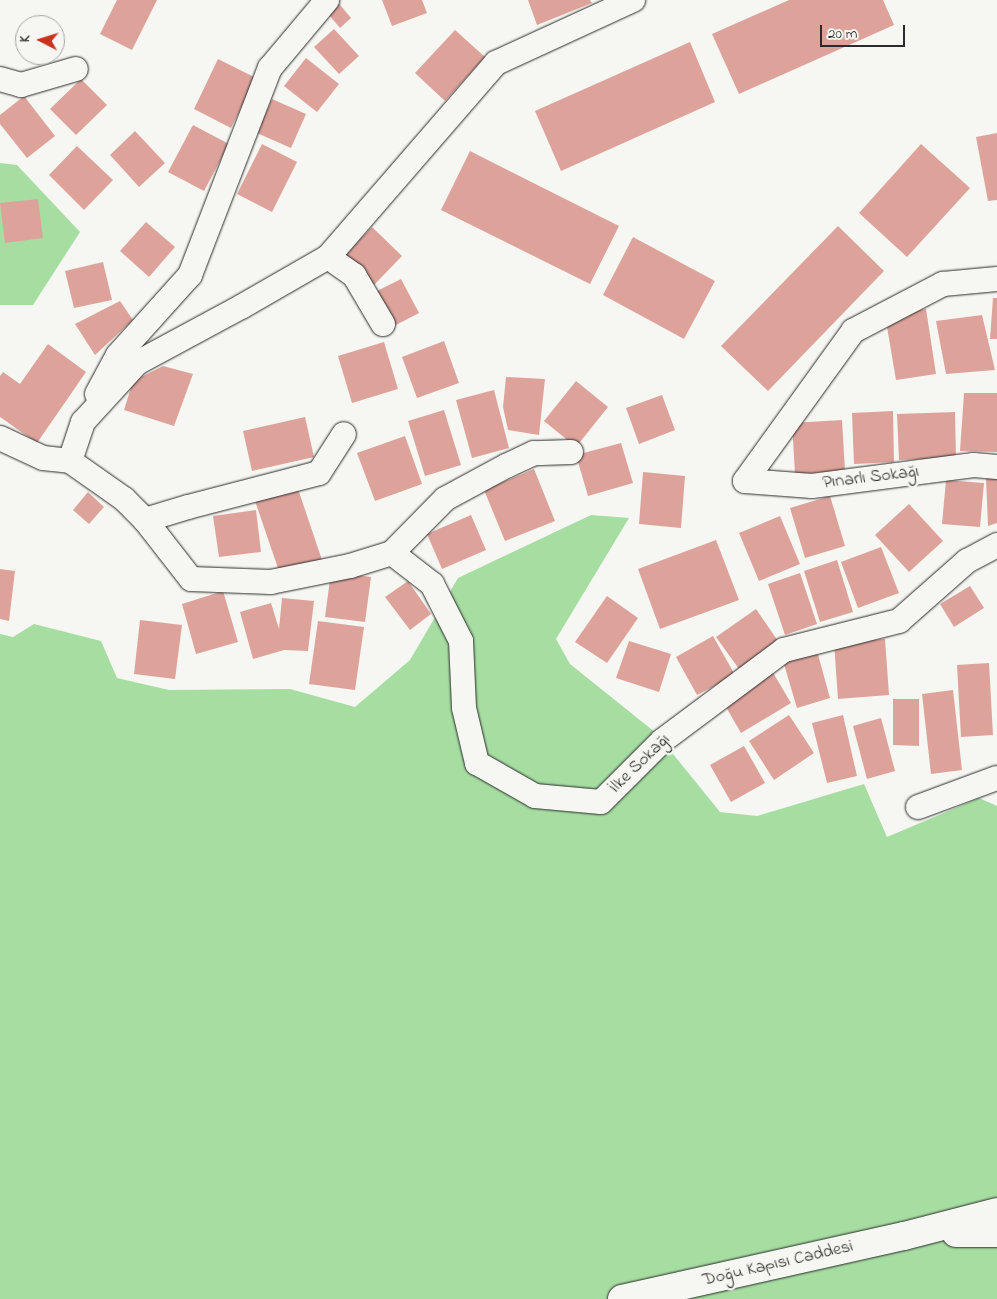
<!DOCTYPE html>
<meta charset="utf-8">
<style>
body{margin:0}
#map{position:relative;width:997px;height:1299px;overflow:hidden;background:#f6f6f2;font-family:"Indie Flower",sans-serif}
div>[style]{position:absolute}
.green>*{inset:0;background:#a6dea2}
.building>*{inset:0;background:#dda39b}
.roads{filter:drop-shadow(0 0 1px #2b2b2b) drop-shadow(0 0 1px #2b2b2b)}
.street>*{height:24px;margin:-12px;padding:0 12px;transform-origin:12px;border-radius:12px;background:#f6f6f2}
.secondary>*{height:28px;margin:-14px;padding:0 14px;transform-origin:14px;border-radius:14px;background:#f6f6f2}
span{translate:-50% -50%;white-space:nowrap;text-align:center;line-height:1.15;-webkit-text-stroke:5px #f6f6f2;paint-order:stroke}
.street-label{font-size:18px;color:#2b2b2b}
.north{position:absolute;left:15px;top:15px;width:50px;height:50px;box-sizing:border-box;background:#f6f6f2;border:1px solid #a5a5a2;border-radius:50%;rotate:275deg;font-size:14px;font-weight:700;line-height:20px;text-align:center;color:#2b2b2b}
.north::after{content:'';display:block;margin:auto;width:18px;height:22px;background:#c8321e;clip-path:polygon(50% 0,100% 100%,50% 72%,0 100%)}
.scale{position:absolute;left:820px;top:25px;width:85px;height:22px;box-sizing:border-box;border:2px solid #2b2b2b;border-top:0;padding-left:6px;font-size:15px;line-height:18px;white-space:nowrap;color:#2b2b2b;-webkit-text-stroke:4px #f6f6f2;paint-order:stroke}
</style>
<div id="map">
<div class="green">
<i style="clip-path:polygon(0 163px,17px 165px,80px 232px,33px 305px,0 305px)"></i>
<i style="clip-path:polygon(591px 515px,629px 518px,556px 639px,570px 664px,656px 733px,720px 812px,757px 816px,864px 784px,887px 837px,979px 798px,997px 806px,997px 1299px,0 1299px,0 634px,13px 637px,34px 624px,101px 641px,117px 678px,169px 690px,290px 689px,355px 707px,410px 660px,458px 578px)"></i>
</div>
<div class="building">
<i style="clip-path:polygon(117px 0,157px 0,132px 50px,100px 34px)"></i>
<i style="clip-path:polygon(336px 0,351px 18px,340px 28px,324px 9px)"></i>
<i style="clip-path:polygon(382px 0,422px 0,427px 13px,392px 26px)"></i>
<i style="clip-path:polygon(528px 0,590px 0,592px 3px,537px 25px)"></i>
<i style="clip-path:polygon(789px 0,883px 0,894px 25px,739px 94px,712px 34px)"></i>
<i style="clip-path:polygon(334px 29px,359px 56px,339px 74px,314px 47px)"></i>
<i style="clip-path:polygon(455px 30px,485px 57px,445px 101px,415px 73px)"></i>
<i style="clip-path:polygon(690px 42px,715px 102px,561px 171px,535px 111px)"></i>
<i style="clip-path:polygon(306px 58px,339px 84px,317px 112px,284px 86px)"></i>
<i style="clip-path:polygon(218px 59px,256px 78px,231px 128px,194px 109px)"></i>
<i style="clip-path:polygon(81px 79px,107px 105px,76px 135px,50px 109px)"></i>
<i style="clip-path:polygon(24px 96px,55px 136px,27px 158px,0 124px,0 115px)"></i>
<i style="clip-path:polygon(272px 99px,306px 114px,291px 148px,257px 133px)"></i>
<i style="clip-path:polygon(193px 125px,229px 144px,204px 191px,168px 172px)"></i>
<i style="clip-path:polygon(135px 131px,165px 163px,139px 187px,110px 155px)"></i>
<i style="clip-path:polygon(997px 133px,997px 200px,988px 201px,976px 137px)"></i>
<i style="clip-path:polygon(262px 144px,297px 162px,272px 212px,237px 194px)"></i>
<i style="clip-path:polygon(921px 144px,970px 188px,907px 257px,859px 213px)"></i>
<i style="clip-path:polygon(77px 146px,113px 180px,84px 210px,49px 175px)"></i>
<i style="clip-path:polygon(470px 151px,619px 226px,590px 284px,441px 210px)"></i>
<i style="clip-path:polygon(38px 199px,43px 238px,5px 243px,0 203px)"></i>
<i style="clip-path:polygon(146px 222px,175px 247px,149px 277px,120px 251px)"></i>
<i style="clip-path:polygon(838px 226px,884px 271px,768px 391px,721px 346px)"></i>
<i style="clip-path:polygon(372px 227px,402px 256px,373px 286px,343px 257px)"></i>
<i style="clip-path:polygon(633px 237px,715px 281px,684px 339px,603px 295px)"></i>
<i style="clip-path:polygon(103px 262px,112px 300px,74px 308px,65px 271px)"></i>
<i style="clip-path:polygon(401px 279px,419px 313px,392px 327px,375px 292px)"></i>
<i style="clip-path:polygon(993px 298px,997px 298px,997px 339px,990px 339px)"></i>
<i style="clip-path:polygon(120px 301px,133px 320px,95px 355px,75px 324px)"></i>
<i style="clip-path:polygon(926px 309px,936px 374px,896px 380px,885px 315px)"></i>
<i style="clip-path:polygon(982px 315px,995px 370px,946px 374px,936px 321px)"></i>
<i style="clip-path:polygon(444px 341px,459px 383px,417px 398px,402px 357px)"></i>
<i style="clip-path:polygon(384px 342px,398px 389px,352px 403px,338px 356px)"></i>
<i style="clip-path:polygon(48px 344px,86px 372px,37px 443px,0 417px,0 376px,3px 372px,20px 384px)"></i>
<i style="clip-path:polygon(163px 366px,193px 374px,174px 426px,124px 410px,133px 381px)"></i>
<i style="clip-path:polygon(506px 377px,545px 379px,539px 435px,508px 430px,503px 407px)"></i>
<i style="clip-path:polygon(576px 381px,608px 407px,576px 447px,544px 421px)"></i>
<i style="clip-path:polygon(494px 390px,509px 448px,472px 458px,456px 400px)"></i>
<i style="clip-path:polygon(964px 393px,997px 393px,997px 452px,960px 451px)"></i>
<i style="clip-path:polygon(662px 395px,675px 430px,639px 444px,626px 408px)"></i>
<i style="clip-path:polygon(444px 410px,461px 465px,425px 476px,408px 421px)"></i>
<i style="clip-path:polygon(893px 411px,894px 462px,854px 464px,852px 413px)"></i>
<i style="clip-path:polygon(955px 412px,956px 458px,899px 460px,897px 414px)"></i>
<i style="clip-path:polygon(305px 417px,314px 457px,252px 471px,243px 431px)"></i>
<i style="clip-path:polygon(842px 420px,845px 471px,795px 474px,792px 423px)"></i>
<i style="clip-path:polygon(405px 436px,422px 484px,375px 501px,357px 453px)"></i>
<i style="clip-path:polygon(621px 443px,633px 483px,588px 496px,576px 455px)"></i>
<i style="clip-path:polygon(534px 469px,555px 521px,505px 541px,484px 490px)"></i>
<i style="clip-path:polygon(643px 472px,685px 476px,681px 528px,639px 524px)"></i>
<i style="clip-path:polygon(986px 478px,997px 479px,997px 523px,988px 526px)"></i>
<i style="clip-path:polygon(946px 480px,984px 483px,980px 527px,942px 524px)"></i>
<i style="clip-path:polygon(296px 483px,322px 560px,280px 574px,254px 498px)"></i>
<i style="clip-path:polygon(88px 492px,104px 507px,89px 524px,73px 510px)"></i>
<i style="clip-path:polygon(830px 496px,845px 546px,805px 558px,790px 508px)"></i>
<i style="clip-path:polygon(909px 504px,943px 541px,909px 572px,875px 535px)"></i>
<i style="clip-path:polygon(256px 510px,261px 552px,219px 557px,213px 516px)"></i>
<i style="clip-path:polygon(471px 515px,486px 550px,442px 569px,427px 534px)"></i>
<i style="clip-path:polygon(780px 516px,800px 564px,759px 581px,739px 533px)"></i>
<i style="clip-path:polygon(716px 540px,739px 600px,660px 629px,638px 569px)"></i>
<i style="clip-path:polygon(881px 547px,899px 593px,858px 608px,841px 562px)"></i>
<i style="clip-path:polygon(837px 560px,853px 612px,820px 622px,804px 571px)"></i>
<i style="clip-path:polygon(0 569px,15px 571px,9px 621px,0 619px)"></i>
<i style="clip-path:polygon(331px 572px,371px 577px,365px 622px,325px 617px)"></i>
<i style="clip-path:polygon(800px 573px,817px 624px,785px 635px,768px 584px)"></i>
<i style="clip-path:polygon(408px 581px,431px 614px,410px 630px,385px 597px)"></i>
<i style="clip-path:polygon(970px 586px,984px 608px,954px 627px,940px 604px)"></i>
<i style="clip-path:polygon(223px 591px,238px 642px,196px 654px,182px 604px)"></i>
<i style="clip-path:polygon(607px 596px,638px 618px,607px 663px,575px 642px)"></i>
<i style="clip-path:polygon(282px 598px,314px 601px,308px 651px,284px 650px,253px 659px,240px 612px,271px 603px,279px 629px)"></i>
<i style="clip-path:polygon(756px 609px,778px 641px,739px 669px,716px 637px)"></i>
<i style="clip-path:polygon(140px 620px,182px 625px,175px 679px,134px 674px)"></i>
<i style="clip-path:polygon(318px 621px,364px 627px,355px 690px,309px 684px)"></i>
<i style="clip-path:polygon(713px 636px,735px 675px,697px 695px,676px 657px)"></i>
<i style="clip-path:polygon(885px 639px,889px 695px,838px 699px,834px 643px)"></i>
<i style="clip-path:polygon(629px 641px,671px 654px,659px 692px,616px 678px)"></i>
<i style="clip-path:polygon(817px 651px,830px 698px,797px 708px,783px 661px)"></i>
<i style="clip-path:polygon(989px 663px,993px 735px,961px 737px,957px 665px)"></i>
<i style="clip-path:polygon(772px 671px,791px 703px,741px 733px,722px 700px)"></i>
<i style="clip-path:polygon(953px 690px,962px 770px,931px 774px,922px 694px)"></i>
<i style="clip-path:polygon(893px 699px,919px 699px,919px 746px,893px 745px)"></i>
<i style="clip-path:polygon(789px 715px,814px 753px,774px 780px,749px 741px)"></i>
<i style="clip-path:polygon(843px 715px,857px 776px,827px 783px,812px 723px)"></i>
<i style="clip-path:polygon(881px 718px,895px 771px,867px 779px,853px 726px)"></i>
<i style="clip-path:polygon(744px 746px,765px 783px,731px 802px,710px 765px)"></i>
</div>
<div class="roads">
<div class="street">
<i style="left:0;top:79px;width:22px;rotate:16deg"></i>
<i style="left:21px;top:85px;width:57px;rotate:-16.2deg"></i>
<i style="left:328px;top:257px;width:32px;rotate:35deg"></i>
<i style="left:354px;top:275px;width:57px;rotate:59.4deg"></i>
<i style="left:97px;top:394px;width:44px;rotate:-61.7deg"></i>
<i style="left:118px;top:355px;width:108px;rotate:-48deg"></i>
<i style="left:190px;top:275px;width:222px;rotate:-68.9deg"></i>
<i style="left:270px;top:68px;width:89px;rotate:-50deg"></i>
<i style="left:0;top:438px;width:47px;rotate:24.9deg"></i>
<i style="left:43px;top:458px;width:27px;rotate:6deg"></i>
<i style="left:571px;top:452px;width:37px;rotate:178deg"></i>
<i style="left:534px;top:453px;width:31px;rotate:155deg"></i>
<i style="left:506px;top:466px;width:69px;rotate:151.6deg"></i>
<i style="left:445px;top:499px;width:76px;rotate:134.5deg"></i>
<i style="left:392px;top:553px;width:44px;rotate:162.8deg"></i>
<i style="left:350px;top:566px;width:81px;rotate:168.6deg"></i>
<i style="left:271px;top:582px;width:80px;rotate:-177.9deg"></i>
<i style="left:191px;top:579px;width:75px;rotate:-127.9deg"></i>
<i style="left:145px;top:520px;width:30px;rotate:-135deg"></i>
<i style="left:124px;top:499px;width:66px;rotate:-144.9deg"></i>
<i style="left:70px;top:461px;width:41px;rotate:-71.6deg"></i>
<i style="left:83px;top:422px;width:80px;rotate:-47.5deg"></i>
<i style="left:137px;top:363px;width:118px;rotate:-28.3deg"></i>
<i style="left:241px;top:307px;width:100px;rotate:-29.9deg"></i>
<i style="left:328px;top:257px;width:257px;rotate:-49.1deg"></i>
<i style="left:496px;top:63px;width:151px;rotate:-24.7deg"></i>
<i style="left:745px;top:481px;width:185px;rotate:-54.2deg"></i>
<i style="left:853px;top:331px;width:102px;rotate:-27.6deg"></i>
<i style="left:943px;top:284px;width:54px;rotate:-5.3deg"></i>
<i style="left:745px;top:481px;width:67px;rotate:4.3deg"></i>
<i style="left:812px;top:486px;width:163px;rotate:-7.4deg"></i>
<i style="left:974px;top:465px;width:23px;rotate:5deg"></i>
<i style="left:145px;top:520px;width:45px;rotate:-16.8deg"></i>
<i style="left:188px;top:507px;width:135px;rotate:-14.5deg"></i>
<i style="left:319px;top:473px;width:46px;rotate:-57.3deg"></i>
<i style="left:392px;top:553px;width:51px;rotate:37.8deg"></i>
<i style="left:432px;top:584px;width:64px;rotate:63deg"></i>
<i style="left:461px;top:641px;width:67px;rotate:87.4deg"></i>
<i style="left:464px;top:708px;width:57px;rotate:76.7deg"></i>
<i style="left:477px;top:763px;width:67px;rotate:29.6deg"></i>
<i style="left:535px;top:796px;width:66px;rotate:5.2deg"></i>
<i style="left:601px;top:802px;width:86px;rotate:-45deg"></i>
<i style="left:662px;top:741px;width:152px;rotate:-36.7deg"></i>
<i style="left:784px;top:650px;width:119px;rotate:-14.2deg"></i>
<i style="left:899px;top:621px;width:91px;rotate:-41.4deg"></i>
<i style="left:967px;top:561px;width:34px;rotate:-28deg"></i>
<i style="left:918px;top:807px;width:84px;rotate:-20.2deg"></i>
</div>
<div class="secondary">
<i style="left:956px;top:1233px;width:41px"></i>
<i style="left:622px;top:1299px;width:289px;rotate:-12.6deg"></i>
<i style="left:904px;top:1236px;width:96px;rotate:-14.5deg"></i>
</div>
</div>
<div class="street-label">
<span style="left:871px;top:478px;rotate:-7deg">Pınarlı Sokağı</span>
<span style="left:640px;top:764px;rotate:-44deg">İlke Sokağı</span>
<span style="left:778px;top:1264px;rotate:-13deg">Doğu Kapısı Caddesi</span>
</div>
<div class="north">K</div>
<div class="scale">20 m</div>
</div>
